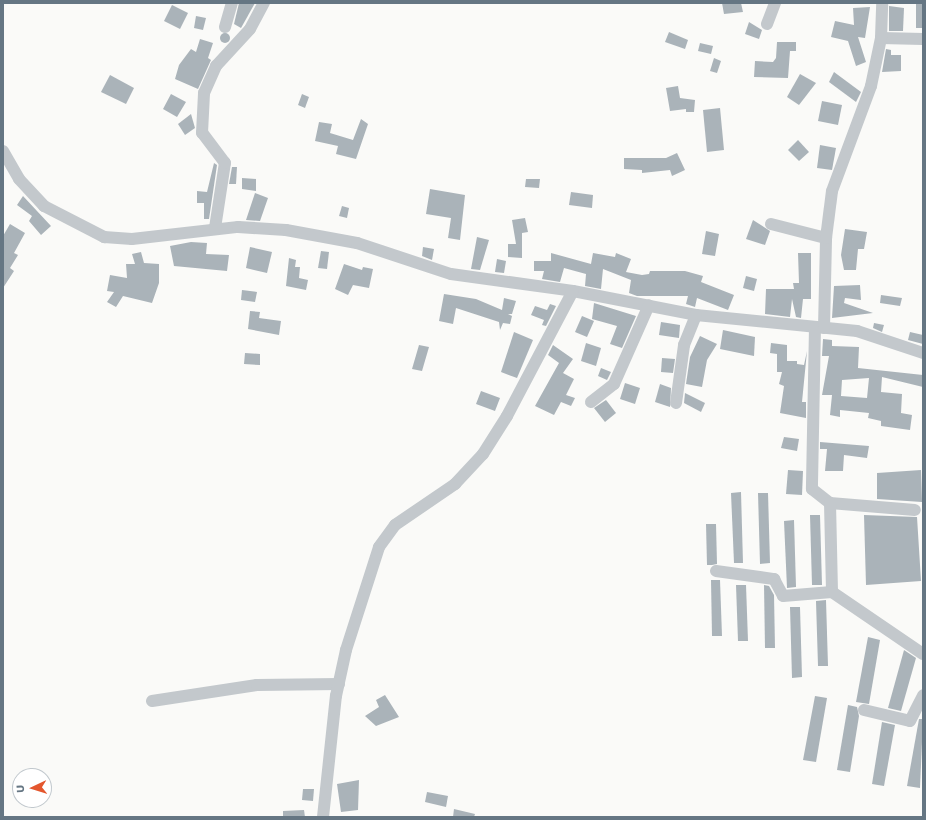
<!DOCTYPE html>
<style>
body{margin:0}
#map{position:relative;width:926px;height:820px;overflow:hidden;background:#fafaf8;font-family:"Work Sans",sans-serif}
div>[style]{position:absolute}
.building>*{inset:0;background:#aab3b9}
.round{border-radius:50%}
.minor>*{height:12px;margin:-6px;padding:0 6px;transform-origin:6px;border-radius:6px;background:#c3c8cc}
span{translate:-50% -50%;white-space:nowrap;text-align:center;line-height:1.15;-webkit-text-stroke:4px #fff;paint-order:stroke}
.frame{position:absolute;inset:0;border:4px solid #657683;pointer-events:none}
.north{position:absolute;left:12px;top:768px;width:40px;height:40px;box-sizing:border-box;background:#fff;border:1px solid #c1c8cd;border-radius:50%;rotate:266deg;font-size:11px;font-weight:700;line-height:16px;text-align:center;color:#657683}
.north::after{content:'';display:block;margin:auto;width:14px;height:18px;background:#e4572e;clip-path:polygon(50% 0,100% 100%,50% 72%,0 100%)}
</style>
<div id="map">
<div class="building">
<i style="clip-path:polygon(239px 3px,255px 3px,241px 28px,234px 24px)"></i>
<i style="clip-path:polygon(722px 3px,741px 3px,743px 12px,724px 14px)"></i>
<i style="clip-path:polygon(916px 3px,923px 3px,923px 28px,916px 28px)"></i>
<i style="clip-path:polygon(172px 5px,188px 13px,180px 29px,164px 21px)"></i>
<i style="clip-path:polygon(889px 6px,904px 8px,903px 31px,889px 31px)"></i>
<i style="clip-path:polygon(870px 7px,865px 38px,858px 37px,866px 62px,856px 66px,848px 41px,831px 37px,835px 21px,854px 25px,853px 8px)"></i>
<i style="clip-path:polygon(196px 16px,206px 18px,203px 30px,194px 28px)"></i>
<i style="clip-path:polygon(749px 22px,762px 30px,759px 39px,745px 34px)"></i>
<i style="clip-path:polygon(669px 32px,688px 40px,685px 49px,665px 42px)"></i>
<i class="round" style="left:220px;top:33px;width:10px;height:10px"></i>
<i style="clip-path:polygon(200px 39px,213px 43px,208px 58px,211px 60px,198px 89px,175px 79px,179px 65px,191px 49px,196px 52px)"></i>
<i style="clip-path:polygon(777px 42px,796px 42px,796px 51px,790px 51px,788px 78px,754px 77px,755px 61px,773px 62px,776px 58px)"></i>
<i style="clip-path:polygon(700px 43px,713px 46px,711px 54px,698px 51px)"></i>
<i style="clip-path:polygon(886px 49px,891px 50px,891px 55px,901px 55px,901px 71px,882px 72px)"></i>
<i style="clip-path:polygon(714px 58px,721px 61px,717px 73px,710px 71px)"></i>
<i style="clip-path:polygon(834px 72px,861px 92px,856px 102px,829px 82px)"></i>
<i style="clip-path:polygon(800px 74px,816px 83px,799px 105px,787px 97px)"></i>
<i style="clip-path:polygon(110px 75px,134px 88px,126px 104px,101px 92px)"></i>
<i style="clip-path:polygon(678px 86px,680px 98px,695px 100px,694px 112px,686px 112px,686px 109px,670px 111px,666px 88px)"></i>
<i style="clip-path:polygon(171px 94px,186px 102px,177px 117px,163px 109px)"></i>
<i style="clip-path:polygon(302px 94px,309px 97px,305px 108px,298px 105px)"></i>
<i style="clip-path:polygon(822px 101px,842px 105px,838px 125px,818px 121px)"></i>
<i style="clip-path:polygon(720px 108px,724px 150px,707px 152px,703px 110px)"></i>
<i style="clip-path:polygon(191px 114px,195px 128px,185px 135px,178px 124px)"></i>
<i style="clip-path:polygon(361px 119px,368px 124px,356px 159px,336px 154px,338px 146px,315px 141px,319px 122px,332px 124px,330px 133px,353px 140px)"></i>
<i style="clip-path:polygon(798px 140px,809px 152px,799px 161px,788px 150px)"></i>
<i style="clip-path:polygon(820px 145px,836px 148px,832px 170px,817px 168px)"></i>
<i style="clip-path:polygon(677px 153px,685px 170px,672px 176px,670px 170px,642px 173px,642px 170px,624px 169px,624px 158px,666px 158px)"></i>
<i style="clip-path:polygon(214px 163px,217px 165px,209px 219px,204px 219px,204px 203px,197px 203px,197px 191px,207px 192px)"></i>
<i style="clip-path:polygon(232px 167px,237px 167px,236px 184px,229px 184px)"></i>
<i style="clip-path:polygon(242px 178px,256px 179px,256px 191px,242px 189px)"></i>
<i style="clip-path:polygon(526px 179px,540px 179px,539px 188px,525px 187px)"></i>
<i style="clip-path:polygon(430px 189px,465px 195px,460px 240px,448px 238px,451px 218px,426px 214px)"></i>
<i style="clip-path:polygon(571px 192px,593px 195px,592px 208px,569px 205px)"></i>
<i style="clip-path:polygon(255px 193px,268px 198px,260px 221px,246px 220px)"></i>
<i style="clip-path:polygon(23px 196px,51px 226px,41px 235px,29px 221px,32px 216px,17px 205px)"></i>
<i style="clip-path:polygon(342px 206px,349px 208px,347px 218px,339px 216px)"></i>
<i style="clip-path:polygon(525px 218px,528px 232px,522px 233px,522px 258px,508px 257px,508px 244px,516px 244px,512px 220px)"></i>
<i style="clip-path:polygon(753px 220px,770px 231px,765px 245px,746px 239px)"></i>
<i style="clip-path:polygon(10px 224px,25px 233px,14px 253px,18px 255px,10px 268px,14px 271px,3px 288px,3px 236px)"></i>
<i style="clip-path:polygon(845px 229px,867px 232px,864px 249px,858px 249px,856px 270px,844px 270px,841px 255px)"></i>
<i style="clip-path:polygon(706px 231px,719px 234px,715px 256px,702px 254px)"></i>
<i style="clip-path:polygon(477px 237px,489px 240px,480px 270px,471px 269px)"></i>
<i style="clip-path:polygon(191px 242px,207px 243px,206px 254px,229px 255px,227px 271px,174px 266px,170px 246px)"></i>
<i style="clip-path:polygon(250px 247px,272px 252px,267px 273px,246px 268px)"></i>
<i style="clip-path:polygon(423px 247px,434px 249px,432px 260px,422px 256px)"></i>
<i style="clip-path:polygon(321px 251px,329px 252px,327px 269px,318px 268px)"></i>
<i style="clip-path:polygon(141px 252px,144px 263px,159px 264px,159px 283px,152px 303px,123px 296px,116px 307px,107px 302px,114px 292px,107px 291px,110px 275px,127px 278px,126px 264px,135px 264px,132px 254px)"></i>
<i style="clip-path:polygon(551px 253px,591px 264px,593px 253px,615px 257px,616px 253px,631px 259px,626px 272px,642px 275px,649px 274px,650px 271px,685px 271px,703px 276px,701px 282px,734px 295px,728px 310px,697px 298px,695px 307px,686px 304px,688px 296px,637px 296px,629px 293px,631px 280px,603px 269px,601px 289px,585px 286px,586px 274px,564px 268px,560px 282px,542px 279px,544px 271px,534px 271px,534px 261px,551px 261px)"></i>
<i style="clip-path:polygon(798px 253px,811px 253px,811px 299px,803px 299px,801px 318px,796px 317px,792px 299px,790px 317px,765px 314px,766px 289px,794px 289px,793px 283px,799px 283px)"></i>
<i style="clip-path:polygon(289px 258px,296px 260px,295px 267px,300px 267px,299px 278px,308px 280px,306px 290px,286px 286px)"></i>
<i style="clip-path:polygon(497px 259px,506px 261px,504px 273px,495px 272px)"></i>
<i style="clip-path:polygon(344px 264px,362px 270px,363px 267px,373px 269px,369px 288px,353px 285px,348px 295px,335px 289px)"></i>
<i style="clip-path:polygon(746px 276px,757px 279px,754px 291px,743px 288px)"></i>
<i style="clip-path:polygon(860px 285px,861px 300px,845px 298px,844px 303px,873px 313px,832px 318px,834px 286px)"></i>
<i style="clip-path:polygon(242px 290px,257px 292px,255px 302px,241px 300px)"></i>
<i style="clip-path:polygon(444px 294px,476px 299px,502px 310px,504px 298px,516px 301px,512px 314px,508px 314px,512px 316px,510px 324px,503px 323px,500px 330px,499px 322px,456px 308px,453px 324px,439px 321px)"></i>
<i style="clip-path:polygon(881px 295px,902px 298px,900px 306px,880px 303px)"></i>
<i style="clip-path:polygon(594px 303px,636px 316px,622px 348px,610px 344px,617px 326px,592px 319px)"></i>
<i style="clip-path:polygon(550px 304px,556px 306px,546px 326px,542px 325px,544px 320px,531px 315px,535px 306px,547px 310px)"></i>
<i style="clip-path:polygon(250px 311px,260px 312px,259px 318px,281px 321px,279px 335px,248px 329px)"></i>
<i style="clip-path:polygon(582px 316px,594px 321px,587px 337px,575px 332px)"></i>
<i style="clip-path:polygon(661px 322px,680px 325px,679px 338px,659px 335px)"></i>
<i style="clip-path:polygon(874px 323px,884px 325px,882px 332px,873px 328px)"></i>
<i style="clip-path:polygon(723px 330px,755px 337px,754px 356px,720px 349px)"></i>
<i style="clip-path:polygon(514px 332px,533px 340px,517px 378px,501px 372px)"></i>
<i style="clip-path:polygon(910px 332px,923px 335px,923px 344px,908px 340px)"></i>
<i style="clip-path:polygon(700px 336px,717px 344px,707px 360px,702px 387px,686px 384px,690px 357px)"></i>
<i style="clip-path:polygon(evenodd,823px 339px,832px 340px,832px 346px,859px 347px,858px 368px,923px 375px,923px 387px,882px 377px,881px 392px,902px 394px,901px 413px,912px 415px,910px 430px,881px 426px,881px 421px,868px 418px,869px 413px,840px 410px,840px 417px,830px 415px,832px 395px,822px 395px,829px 356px,822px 356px,823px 339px,869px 378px,867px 398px,841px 396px,842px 380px,869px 378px)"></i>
<i style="clip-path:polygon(586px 343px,601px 348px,596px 366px,581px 361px)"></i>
<i style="clip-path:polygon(771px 343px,787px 345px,787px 361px,797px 361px,797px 364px,804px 365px,807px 351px,802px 402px,806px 402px,806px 418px,780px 413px,784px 386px,779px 384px,782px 372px,777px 372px,777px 354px,770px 353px)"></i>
<i style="clip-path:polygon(419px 345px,429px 347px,422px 371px,412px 369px)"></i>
<i style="clip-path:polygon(553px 345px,573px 359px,563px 373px,574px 379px,566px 395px,575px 398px,571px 406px,561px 402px,554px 415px,535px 406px,559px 363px,548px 355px)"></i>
<i style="clip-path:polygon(245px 353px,260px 354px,260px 365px,244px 364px)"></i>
<i style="clip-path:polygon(662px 358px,675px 359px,673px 373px,661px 372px)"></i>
<i style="clip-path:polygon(601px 368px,611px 372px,607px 380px,598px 376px)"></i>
<i style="clip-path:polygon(625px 383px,640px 388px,635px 404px,620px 399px)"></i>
<i style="clip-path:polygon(660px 384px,671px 388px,670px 407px,655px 402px)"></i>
<i style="clip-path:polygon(481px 391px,500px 398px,495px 411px,476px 404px)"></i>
<i style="clip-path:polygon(685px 393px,705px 403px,701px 412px,684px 403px)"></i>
<i style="clip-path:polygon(606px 400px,616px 413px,605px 422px,594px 408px)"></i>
<i style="clip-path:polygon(784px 437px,799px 439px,797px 451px,781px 448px)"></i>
<i style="clip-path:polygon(820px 442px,869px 446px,867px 458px,844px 455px,843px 471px,825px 471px,827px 449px,820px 449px)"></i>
<i style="clip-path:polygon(788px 470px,803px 471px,802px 495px,786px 494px)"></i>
<i style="clip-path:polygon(921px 470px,922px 502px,877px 499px,877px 473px)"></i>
<i style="clip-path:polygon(741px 492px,743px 563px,734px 563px,731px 493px)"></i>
<i style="clip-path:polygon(758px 493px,768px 493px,770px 563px,760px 564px)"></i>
<i style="clip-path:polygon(810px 515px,820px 515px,822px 585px,812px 585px)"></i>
<i style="clip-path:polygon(864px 515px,917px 517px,921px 581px,866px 585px)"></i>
<i style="clip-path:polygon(794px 520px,796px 587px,787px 588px,784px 521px)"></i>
<i style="clip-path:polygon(706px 524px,716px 524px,717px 564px,712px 565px,707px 565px)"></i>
<i style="clip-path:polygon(711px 580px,720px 580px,722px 636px,712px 636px)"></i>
<i style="clip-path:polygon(736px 585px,746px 585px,748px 641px,738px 641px)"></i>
<i style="clip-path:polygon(764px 585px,769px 586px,774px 595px,775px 648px,765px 648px)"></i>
<i style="clip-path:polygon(826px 600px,828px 666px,818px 666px,816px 601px)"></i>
<i style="clip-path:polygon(790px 607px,800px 607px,802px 677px,792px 678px)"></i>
<i style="clip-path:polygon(868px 637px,880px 640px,869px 704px,856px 702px)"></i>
<i style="clip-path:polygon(904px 650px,916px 658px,901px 711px,888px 708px)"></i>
<i style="clip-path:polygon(385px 695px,399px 717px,376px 726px,365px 716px,379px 707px,376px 700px)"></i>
<i style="clip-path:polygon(815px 696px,827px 698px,816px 762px,803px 760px)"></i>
<i style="clip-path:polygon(848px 705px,857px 707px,859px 716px,850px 772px,837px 770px)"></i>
<i style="clip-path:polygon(919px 719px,923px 719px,920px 788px,907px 786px)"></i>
<i style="clip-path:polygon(882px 722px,895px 725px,884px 786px,872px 784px)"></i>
<i style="clip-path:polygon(359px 780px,358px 810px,341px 812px,337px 784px)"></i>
<i style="clip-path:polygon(303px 789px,314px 789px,313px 801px,302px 800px)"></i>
<i style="clip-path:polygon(427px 792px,448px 796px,446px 807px,425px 802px)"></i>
<i style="clip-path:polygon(454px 809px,475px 814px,474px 817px,453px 817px)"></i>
<i style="clip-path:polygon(304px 810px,305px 817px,283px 817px,283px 811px)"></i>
</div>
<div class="minor">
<i style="left:767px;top:24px;width:22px;rotate:-69deg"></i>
<i style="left:225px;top:27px;width:25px;rotate:-74deg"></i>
<i style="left:881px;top:38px;width:42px;rotate:1.4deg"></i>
<i style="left:3px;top:151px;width:32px;rotate:60deg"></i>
<i style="left:19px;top:179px;width:37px;rotate:47deg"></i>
<i style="left:44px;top:206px;width:68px;rotate:27.3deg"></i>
<i style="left:104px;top:237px;width:28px;rotate:4deg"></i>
<i style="left:132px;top:239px;width:107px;rotate:-6.5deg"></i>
<i style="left:238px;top:227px;width:48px;rotate:3.6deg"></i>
<i style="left:286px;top:230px;width:72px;rotate:10.4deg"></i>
<i style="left:357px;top:243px;width:99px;rotate:18.3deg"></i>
<i style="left:451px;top:274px;width:123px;rotate:7.9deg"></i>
<i style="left:573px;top:291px;width:125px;rotate:11deg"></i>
<i style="left:696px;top:315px;width:162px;rotate:5.7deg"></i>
<i style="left:857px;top:331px;width:70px;rotate:18.4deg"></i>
<i style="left:771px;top:224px;width:57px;rotate:14.3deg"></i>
<i style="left:215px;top:228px;width:66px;rotate:-81.3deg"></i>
<i style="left:225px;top:163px;width:38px;rotate:-127deg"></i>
<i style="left:202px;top:133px;width:40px;rotate:-87.1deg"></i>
<i style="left:204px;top:93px;width:30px;rotate:-66deg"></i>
<i style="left:216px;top:66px;width:50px;rotate:-47.4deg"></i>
<i style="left:250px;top:29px;width:30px;rotate:-62deg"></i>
<i style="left:815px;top:327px;width:162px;rotate:91.1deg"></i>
<i style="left:812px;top:489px;width:23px;rotate:38deg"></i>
<i style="left:830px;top:503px;width:85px;rotate:4.7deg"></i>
<i style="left:824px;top:328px;width:90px;rotate:-88.7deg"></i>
<i style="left:826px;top:238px;width:47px;rotate:-82.7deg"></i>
<i style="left:832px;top:191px;width:112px;rotate:-69.6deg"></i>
<i style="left:871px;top:86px;width:49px;rotate:-78.2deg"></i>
<i style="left:881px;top:38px;width:35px;rotate:-88deg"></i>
<i style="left:591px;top:402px;width:29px;rotate:-38deg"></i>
<i style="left:614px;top:384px;width:86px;rotate:-66.1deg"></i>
<i style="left:676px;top:403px;width:59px;rotate:-82.1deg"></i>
<i style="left:684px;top:345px;width:32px;rotate:-68deg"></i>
<i style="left:830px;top:503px;width:89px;rotate:88.7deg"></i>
<i style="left:716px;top:571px;width:59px;rotate:7.9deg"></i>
<i style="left:774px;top:579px;width:19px;rotate:62deg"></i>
<i style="left:783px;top:596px;width:49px;rotate:-4.7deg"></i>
<i style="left:832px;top:592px;width:110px;rotate:34.3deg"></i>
<i style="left:152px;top:701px;width:106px;rotate:-8.7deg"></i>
<i style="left:257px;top:685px;width:82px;rotate:-0.7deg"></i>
<i style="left:864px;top:710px;width:47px;rotate:13.4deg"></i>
<i style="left:910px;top:721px;width:29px;rotate:-63deg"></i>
<i style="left:323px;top:817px;width:122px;rotate:-83.9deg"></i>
<i style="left:336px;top:696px;width:47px;rotate:-77.7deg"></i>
<i style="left:346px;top:650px;width:108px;rotate:-72.2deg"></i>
<i style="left:379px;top:547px;width:27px;rotate:-54deg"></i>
<i style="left:395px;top:525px;width:73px;rotate:-34.3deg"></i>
<i style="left:455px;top:484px;width:41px;rotate:-47deg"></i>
<i style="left:483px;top:454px;width:45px;rotate:-57.7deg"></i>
<i style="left:507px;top:416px;width:141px;rotate:-62.2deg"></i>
</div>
<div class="frame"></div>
<div class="north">U</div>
</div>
